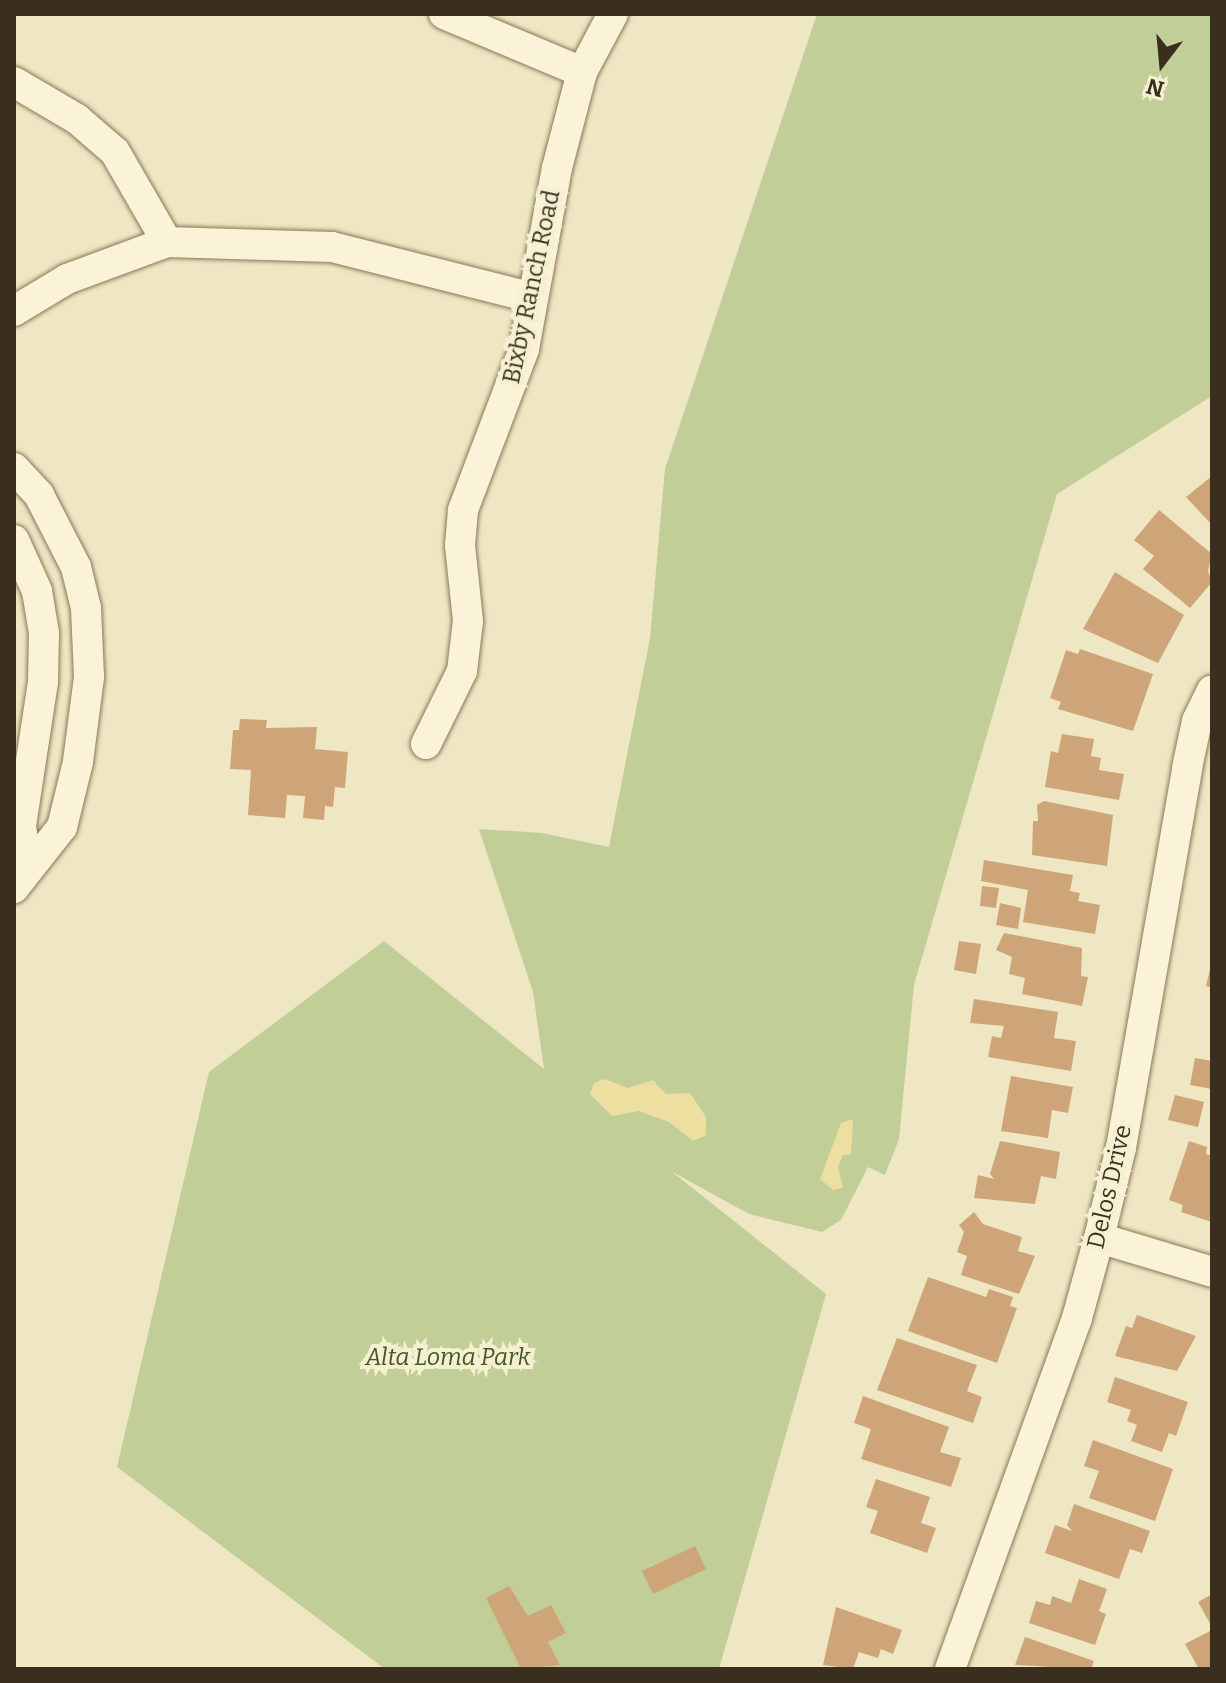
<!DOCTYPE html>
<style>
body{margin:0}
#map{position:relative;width:1226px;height:1683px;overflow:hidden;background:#efe7c3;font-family:Bitter,serif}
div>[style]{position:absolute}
.green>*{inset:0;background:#c2ce97}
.sand>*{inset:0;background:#ecdfa0}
.building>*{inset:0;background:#cea578}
.roads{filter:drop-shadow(0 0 2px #8a7859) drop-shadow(0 0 2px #8a7859)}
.minor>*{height:30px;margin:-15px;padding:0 15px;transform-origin:15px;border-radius:15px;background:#faf3d7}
span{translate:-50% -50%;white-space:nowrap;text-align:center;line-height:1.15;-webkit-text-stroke:8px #f6f0d3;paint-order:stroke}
.street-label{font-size:24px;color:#3a2e1e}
.park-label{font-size:24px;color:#455724;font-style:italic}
.frame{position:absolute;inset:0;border:16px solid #3a2e1e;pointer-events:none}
.north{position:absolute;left:1122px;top:24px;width:80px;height:80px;-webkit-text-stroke:6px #f6f0d3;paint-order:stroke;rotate:196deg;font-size:22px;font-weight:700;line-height:32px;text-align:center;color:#3a2e1e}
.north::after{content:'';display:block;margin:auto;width:28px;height:36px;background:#3a2e1e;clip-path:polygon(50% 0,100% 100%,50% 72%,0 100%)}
</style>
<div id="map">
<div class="green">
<i style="clip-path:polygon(817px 14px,1212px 14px,1212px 396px,1057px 494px,914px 985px,899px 1139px,885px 1175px,868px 1167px,841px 1220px,822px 1232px,749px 1214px,671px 1171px,826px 1294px,719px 1669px,385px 1669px,117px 1467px,209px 1072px,384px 941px,544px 1069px,533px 992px,479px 829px,542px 833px,609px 847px,650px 638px,665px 469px)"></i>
</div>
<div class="sand">
<i style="clip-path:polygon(605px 1079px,628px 1088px,653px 1080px,666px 1094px,690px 1093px,706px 1117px,706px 1135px,693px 1141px,669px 1122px,639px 1111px,612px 1116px,590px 1094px,594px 1083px)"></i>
<i style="clip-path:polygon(853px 1119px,851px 1155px,843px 1155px,838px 1167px,843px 1188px,833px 1190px,820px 1179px,841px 1123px)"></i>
</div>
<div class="building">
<i style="clip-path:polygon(1212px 476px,1212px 525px,1186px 497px)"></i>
<i style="clip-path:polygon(1159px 510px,1212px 554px,1208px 571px,1212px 582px,1190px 608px,1143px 569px,1154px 556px,1134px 540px)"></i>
<i style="clip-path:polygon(1115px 572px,1184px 615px,1158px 663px,1083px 629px)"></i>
<i style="clip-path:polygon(1080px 649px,1153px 674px,1133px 731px,1058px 709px,1061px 702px,1050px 698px,1066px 650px,1078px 654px)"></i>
<i style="clip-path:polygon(240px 719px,267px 720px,266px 728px,317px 727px,315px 749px,348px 752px,345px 788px,335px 787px,333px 807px,325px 806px,324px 820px,303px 818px,305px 796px,287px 795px,285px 818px,248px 815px,251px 770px,230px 769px,233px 730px,239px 730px)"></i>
<i style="clip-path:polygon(1062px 734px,1094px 739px,1091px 756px,1101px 758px,1099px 770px,1124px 774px,1119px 800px,1045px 787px,1051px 751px,1058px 753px)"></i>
<i style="clip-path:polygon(1044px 801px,1113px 815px,1107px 866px,1032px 855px,1033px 821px,1038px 821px,1037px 805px)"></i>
<i style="clip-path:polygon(984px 860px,1073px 875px,1070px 891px,1080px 893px,1078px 901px,1100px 905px,1095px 934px,1023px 922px,1028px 890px,981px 881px)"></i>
<i style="clip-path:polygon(982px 886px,999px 888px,996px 908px,980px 906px)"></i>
<i style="clip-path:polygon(1000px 903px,1021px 908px,1018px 929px,996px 925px)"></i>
<i style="clip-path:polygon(1004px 933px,1082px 948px,1081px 976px,1088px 977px,1082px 1006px,1022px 994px,1025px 978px,1009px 974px,1012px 957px,996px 950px)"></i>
<i style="clip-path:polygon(959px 941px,981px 944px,976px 974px,954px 970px)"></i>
<i style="clip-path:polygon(1211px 965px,1212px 965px,1212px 988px,1206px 986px)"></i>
<i style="clip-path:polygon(974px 999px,1058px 1012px,1054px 1038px,1076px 1041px,1071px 1071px,988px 1057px,992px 1036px,1001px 1038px,1004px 1026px,970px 1023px)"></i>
<i style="clip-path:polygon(1195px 1058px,1212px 1061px,1212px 1089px,1190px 1085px)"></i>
<i style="clip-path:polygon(1011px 1076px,1073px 1087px,1068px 1113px,1052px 1110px,1048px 1138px,1001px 1131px)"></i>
<i style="clip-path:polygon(1175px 1095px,1204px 1102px,1198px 1127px,1168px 1120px)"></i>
<i style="clip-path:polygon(1000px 1141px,1060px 1152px,1056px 1179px,1041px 1176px,1035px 1204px,974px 1198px,978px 1175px,994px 1179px,990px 1174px)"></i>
<i style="clip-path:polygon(1189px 1141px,1207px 1147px,1206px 1154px,1212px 1156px,1212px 1222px,1181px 1212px,1183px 1205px,1169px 1200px)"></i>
<i style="clip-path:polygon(974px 1212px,983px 1224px,1022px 1237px,1018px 1251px,1035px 1256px,1019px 1294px,961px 1275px,967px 1256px,957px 1252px,964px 1232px,959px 1225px)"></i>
<i style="clip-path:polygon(928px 1277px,986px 1297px,989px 1289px,1013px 1297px,1010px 1306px,1017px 1308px,997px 1363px,908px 1331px)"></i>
<i style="clip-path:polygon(1137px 1315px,1196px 1336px,1177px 1371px,1115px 1356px,1126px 1326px,1132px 1328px)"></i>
<i style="clip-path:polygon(897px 1338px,977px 1365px,967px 1391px,982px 1397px,973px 1423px,877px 1390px)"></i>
<i style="clip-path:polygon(1115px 1377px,1188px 1402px,1176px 1436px,1169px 1433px,1162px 1452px,1131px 1441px,1137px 1425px,1127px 1421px,1131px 1410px,1107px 1402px)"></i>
<i style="clip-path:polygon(863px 1396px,949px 1427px,940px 1452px,961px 1458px,951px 1487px,861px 1459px,871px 1429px,854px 1423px)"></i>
<i style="clip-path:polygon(1093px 1440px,1173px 1469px,1155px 1521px,1089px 1498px,1099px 1471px,1084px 1466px)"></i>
<i style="clip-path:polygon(876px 1479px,930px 1497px,921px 1523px,936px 1528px,927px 1553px,870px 1533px,878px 1511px,866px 1507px)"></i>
<i style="clip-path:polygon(1074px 1504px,1150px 1531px,1142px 1553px,1130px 1549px,1119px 1579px,1045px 1553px,1055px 1525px,1072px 1531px,1067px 1525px)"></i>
<i style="clip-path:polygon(695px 1546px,706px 1569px,653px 1594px,642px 1571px)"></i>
<i style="clip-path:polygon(1079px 1579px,1107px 1589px,1099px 1611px,1106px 1614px,1095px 1645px,1029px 1623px,1036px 1601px,1050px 1605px,1052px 1596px,1071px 1603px)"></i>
<i style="clip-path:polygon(509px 1586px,528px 1616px,551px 1605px,566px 1633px,548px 1642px,560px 1665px,521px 1669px,486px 1598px)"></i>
<i style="clip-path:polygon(1212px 1594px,1212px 1627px,1198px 1602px)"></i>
<i style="clip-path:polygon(836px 1607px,902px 1630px,893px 1654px,881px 1649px,878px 1658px,859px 1652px,853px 1669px,823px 1665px)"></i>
<i style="clip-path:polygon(1212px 1630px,1212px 1669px,1199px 1669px,1185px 1644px)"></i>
<i style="clip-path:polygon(1025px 1637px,1094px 1661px,1091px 1669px,1015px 1665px)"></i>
</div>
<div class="roads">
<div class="minor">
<i style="left:444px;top:14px;width:150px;rotate:22.8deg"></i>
<i style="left:14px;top:82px;width:73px;rotate:30.4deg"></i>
<i style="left:77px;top:119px;width:50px;rotate:41deg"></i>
<i style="left:115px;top:152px;width:104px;rotate:60deg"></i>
<i style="left:14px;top:311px;width:62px;rotate:-31.1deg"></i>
<i style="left:67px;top:279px;width:107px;rotate:-20.3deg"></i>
<i style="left:167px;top:242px;width:165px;rotate:1.7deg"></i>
<i style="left:332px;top:247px;width:207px;rotate:14.2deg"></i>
<i style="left:14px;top:468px;width:37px;rotate:47deg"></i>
<i style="left:39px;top:495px;width:81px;rotate:62.8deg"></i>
<i style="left:76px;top:567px;width:42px;rotate:76.3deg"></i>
<i style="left:86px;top:608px;width:69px;rotate:87.5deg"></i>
<i style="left:89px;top:677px;width:86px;rotate:97.4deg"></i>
<i style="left:78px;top:762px;width:67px;rotate:103.8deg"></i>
<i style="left:62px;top:827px;width:78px;rotate:128.2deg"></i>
<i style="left:14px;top:540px;width:56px;rotate:65.7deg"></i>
<i style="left:37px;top:591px;width:43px;rotate:80.5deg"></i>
<i style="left:44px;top:633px;width:49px;rotate:91.2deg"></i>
<i style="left:43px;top:682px;width:146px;rotate:98.7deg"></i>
<i style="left:21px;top:826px;width:41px;rotate:81.7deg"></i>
<i style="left:426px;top:744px;width:81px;rotate:-63.7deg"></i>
<i style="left:462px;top:671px;width:50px;rotate:-83.2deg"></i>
<i style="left:468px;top:621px;width:76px;rotate:-96deg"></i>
<i style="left:460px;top:545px;width:35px;rotate:-85deg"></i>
<i style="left:463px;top:510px;width:172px;rotate:-69.2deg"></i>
<i style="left:524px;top:349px;width:184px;rotate:-79.7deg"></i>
<i style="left:557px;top:168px;width:99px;rotate:-75.4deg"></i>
<i style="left:582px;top:72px;width:66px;rotate:-61.9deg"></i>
<i style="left:1099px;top:1238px;width:118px;rotate:16.7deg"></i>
<i style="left:950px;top:1669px;width:373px;rotate:-70.1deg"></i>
<i style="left:1077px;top:1318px;width:83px;rotate:-74.6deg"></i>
<i style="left:1099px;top:1238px;width:93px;rotate:-76.3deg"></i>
<i style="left:1121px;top:1148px;width:386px;rotate:-80.1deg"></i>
<i style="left:1187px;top:768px;width:48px;rotate:-78deg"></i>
<i style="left:1197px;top:721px;width:34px;rotate:-64deg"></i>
</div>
</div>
<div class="street-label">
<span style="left:532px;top:287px;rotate:-78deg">Bixby Ranch Road</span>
<span style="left:1110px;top:1187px;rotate:-77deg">Delos Drive</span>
</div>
<div class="park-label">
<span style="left:448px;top:1358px">Alta Loma Park</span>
</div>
<div class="frame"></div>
<div class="north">N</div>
</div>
